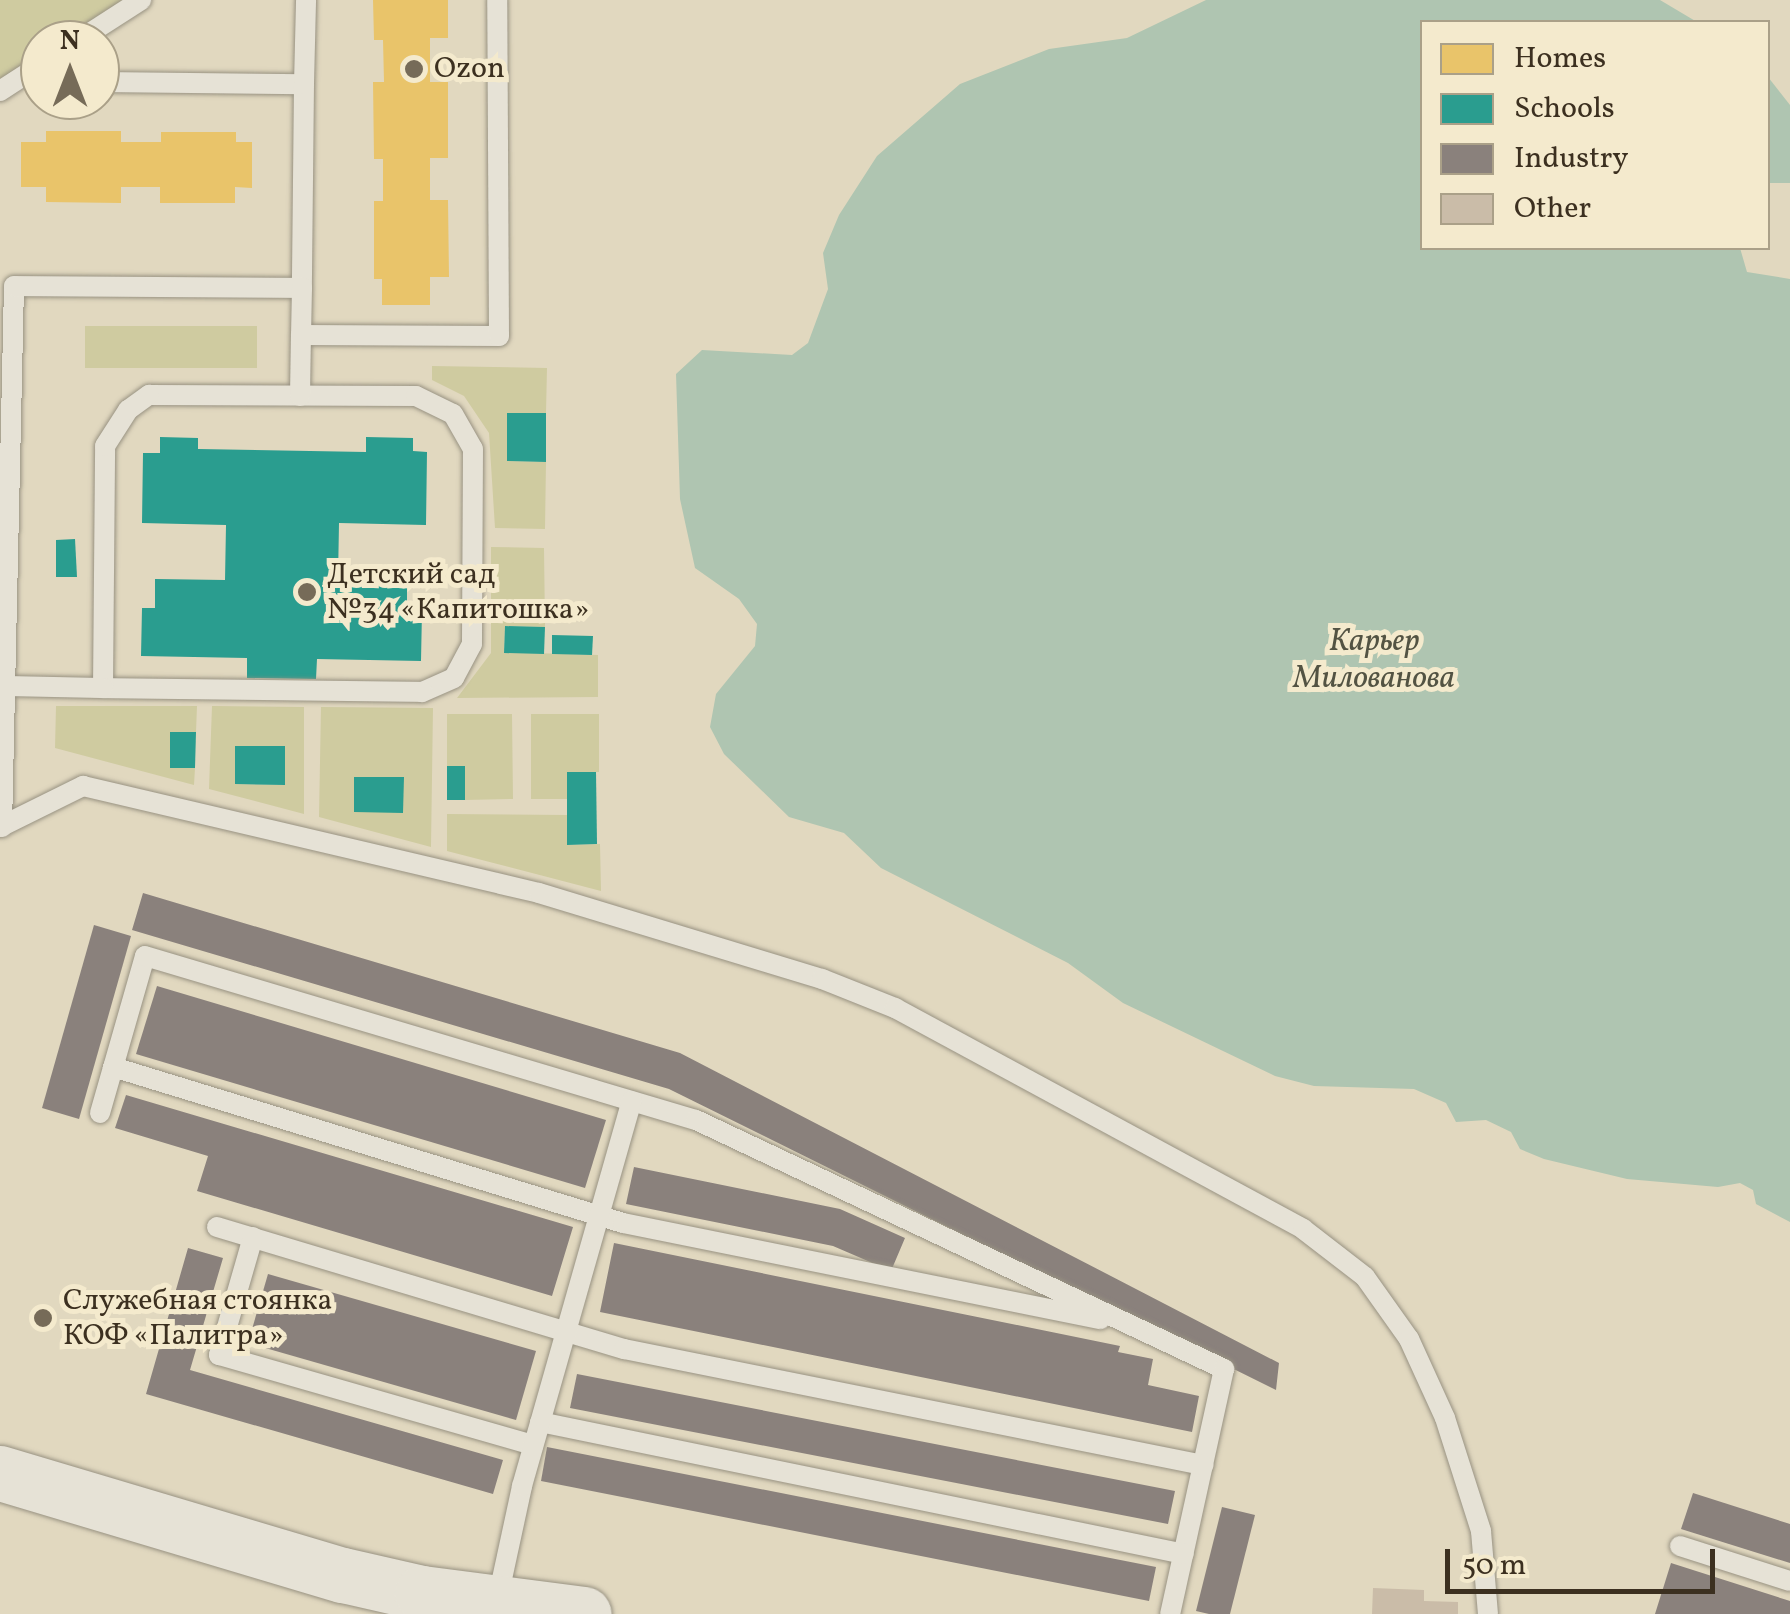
<!DOCTYPE html>
<meta charset="utf-8">
<style>
body{margin:0}
#map{position:relative;width:1790px;height:1614px;overflow:hidden;background:#e1d8bf;font-family:Vollkorn,serif}
div>[style]{position:absolute}
.green>*{inset:0;background:#cfcba0}
.water>*{inset:0;background:#afc5b1}
.homes>*{inset:0;background:#e9c46a}
.schools>*{inset:0;background:#2a9d8f}
.industry>*{inset:0;background:#8a817c}
.building>*{inset:0;background:#cabca8}
.roads{filter:drop-shadow(0 0 2px #989282) drop-shadow(0 0 2px #989282)}
.lane>*{height:20px;margin:-10px;padding:0 10px;transform-origin:10px;border-radius:10px;background:#e6e2d6}
.secondary>*{height:55px;margin:-27.5px;padding:0 27.5px;transform-origin:27.5px;border-radius:27.5px;background:#e6e2d6}
.dots>*{width:28px;height:28px;translate:-50% -50%;box-sizing:border-box;border:5px solid #f4eacd;border-radius:50%}
span{translate:-50% -50%;white-space:nowrap;text-align:center;line-height:1.15;-webkit-text-stroke:10px #f4eacd;paint-order:stroke}
.poi-label{font-size:30px;color:#3c3020}
.left{translate:0 -50%;text-align:left}
.water-label{font-size:32px;color:#535343;font-style:italic}
.legend{position:absolute;left:1420px;top:20px;width:350px;height:230px;box-sizing:border-box;background:#f4eacd;border:2px solid #aaa088;margin:0;padding:12px 18px;list-style:none;font-size:30px;color:#3c3020}
.legend li{display:flex;align-items:center;gap:20px;height:50px}
.legend b{width:50px;border:2px solid #aaa088}
.north{position:absolute;left:20px;top:20px;width:100px;height:100px;box-sizing:border-box;background:#f4eacd;border:2px solid #aaa088;border-radius:50%;rotate:0deg;font-size:28px;font-weight:700;line-height:40px;text-align:center;color:#3c3020}
.north::after{content:'';display:block;margin:auto;width:35px;height:45px;background:#766b58;clip-path:polygon(50% 0,100% 100%,50% 72%,0 100%)}
.scale{position:absolute;left:1445px;top:1549px;width:270px;height:45px;box-sizing:border-box;border:5px solid #3c3020;border-top:0;padding-left:12px;font-size:30px;line-height:35px;white-space:nowrap;color:#3c3020;-webkit-text-stroke:8px #f4eacd;paint-order:stroke}
</style>
<div id="map">
<div class="green">
<i style="clip-path:polygon(0 0,141px 0,79px 40px,40px 40px,40px 65px,0 91px)"></i>
<i style="clip-path:polygon(85px 326px,257px 326px,257px 368px,85px 368px)"></i>
<i style="clip-path:polygon(432px 366px,547px 368px,546px 413px,507px 413px,507px 461px,546px 462px,545px 529px,495px 528px,489px 433px,464px 396px,432px 380px)"></i>
<i style="clip-path:polygon(491px 547px,544px 548px,545px 627px,505px 626px,504px 652px,598px 655px,598px 697px,457px 698px,491px 653px)"></i>
<i style="clip-path:polygon(56px 706px,197px 706px,196px 732px,170px 732px,170px 768px,195px 768px,194px 785px,55px 748px)"></i>
<i style="clip-path:polygon(evenodd,212px 706px,304px 707px,304px 814px,209px 789px,212px 706px,235px 746px,284px 785px,235px 784px,235px 746px)"></i>
<i style="clip-path:polygon(evenodd,321px 707px,433px 708px,431px 847px,319px 817px,321px 707px,355px 777px,403px 777px,403px 812px,354px 812px,355px 777px)"></i>
<i style="clip-path:polygon(447px 714px,512px 714px,513px 799px,465px 800px,465px 766px,447px 766px)"></i>
<i style="clip-path:polygon(531px 714px,599px 714px,599px 772px,567px 773px,567px 799px,531px 799px)"></i>
<i style="clip-path:polygon(447px 814px,567px 815px,567px 845px,600px 844px,601px 891px,447px 851px)"></i>
</div>
<div class="water">
<i style="clip-path:polygon(1206px 0,1660px 0,1697px 22px,1422px 22px,1422px 248px,1740px 248px,1747px 272px,1790px 279px,1790px 1222px,1756px 1204px,1753px 1190px,1740px 1183px,1718px 1187px,1627px 1179px,1544px 1159px,1520px 1149px,1511px 1132px,1486px 1120px,1456px 1122px,1446px 1103px,1414px 1089px,1314px 1086px,1275px 1076px,1123px 1003px,1068px 963px,881px 868px,844px 833px,789px 817px,724px 754px,710px 727px,716px 694px,755px 646px,757px 624px,739px 599px,695px 568px,680px 499px,676px 374px,702px 350px,792px 355px,808px 343px,828px 289px,823px 253px,839px 215px,877px 156px,960px 84px,1049px 49px,1127px 38px)"></i>
<i style="clip-path:polygon(1768px 77px,1790px 105px,1790px 183px,1768px 183px)"></i>
</div>
<div class="homes">
<i style="clip-path:polygon(373px 0,448px 0,448px 38px,430px 38px,430px 82px,448px 82px,448px 158px,430px 158px,430px 200px,448px 200px,449px 277px,430px 277px,430px 305px,382px 305px,382px 279px,374px 279px,374px 201px,383px 201px,383px 159px,374px 159px,373px 82px,384px 82px,383px 40px,374px 40px)"></i>
<i style="clip-path:polygon(46px 131px,121px 131px,121px 142px,161px 142px,161px 132px,236px 132px,236px 142px,252px 142px,252px 188px,235px 187px,235px 203px,160px 203px,160px 187px,121px 187px,121px 203px,46px 202px,46px 187px,21px 187px,21px 142px,46px 142px)"></i>
</div>
<div class="schools">
<i style="clip-path:polygon(507px 413px,546px 413px,546px 462px,507px 461px)"></i>
<i style="clip-path:polygon(160px 437px,198px 438px,198px 449px,366px 452px,366px 437px,413px 438px,413px 451px,427px 452px,426px 525px,339px 523px,338px 579px,407px 580px,407px 611px,422px 611px,421px 661px,317px 659px,316px 679px,247px 678px,247px 658px,141px 656px,142px 608px,155px 608px,155px 579px,225px 580px,226px 525px,142px 523px,143px 453px,160px 453px)"></i>
<i style="clip-path:polygon(75px 539px,77px 577px,56px 577px,56px 540px)"></i>
<i style="clip-path:polygon(505px 626px,545px 627px,544px 654px,504px 653px)"></i>
<i style="clip-path:polygon(552px 635px,593px 636px,592px 655px,552px 654px)"></i>
<i style="clip-path:polygon(170px 732px,196px 732px,195px 768px,170px 768px)"></i>
<i style="clip-path:polygon(235px 746px,285px 746px,285px 785px,235px 784px)"></i>
<i style="clip-path:polygon(447px 766px,465px 766px,465px 800px,447px 800px)"></i>
<i style="clip-path:polygon(567px 772px,596px 772px,597px 844px,567px 845px)"></i>
<i style="clip-path:polygon(354px 777px,404px 777px,403px 813px,354px 812px)"></i>
</div>
<div class="industry">
<i style="clip-path:polygon(143px 893px,680px 1053px,1279px 1363px,1276px 1390px,669px 1089px,132px 930px)"></i>
<i style="clip-path:polygon(94px 925px,131px 936px,79px 1119px,42px 1108px)"></i>
<i style="clip-path:polygon(157px 986px,606px 1120px,585px 1188px,136px 1054px)"></i>
<i style="clip-path:polygon(126px 1095px,573px 1227px,552px 1296px,197px 1191px,208px 1156px,115px 1128px)"></i>
<i style="clip-path:polygon(634px 1167px,840px 1209px,905px 1238px,891px 1271px,833px 1246px,626px 1204px)"></i>
<i style="clip-path:polygon(614px 1243px,1120px 1346px,1118px 1352px,1153px 1359px,1148px 1385px,1199px 1396px,1192px 1432px,600px 1312px)"></i>
<i style="clip-path:polygon(188px 1248px,223px 1258px,190px 1370px,503px 1460px,493px 1494px,146px 1394px)"></i>
<i style="clip-path:polygon(268px 1274px,536px 1351px,516px 1420px,248px 1343px)"></i>
<i style="clip-path:polygon(577px 1374px,1175px 1491px,1168px 1524px,570px 1408px)"></i>
<i style="clip-path:polygon(547px 1447px,1156px 1567px,1149px 1601px,541px 1481px)"></i>
<i style="clip-path:polygon(1693px 1493px,1790px 1524px,1790px 1563px,1681px 1529px)"></i>
<i style="clip-path:polygon(1222px 1507px,1255px 1515px,1230px 1614px,1209px 1614px,1196px 1611px)"></i>
<i style="clip-path:polygon(1671px 1563px,1790px 1601px,1790px 1614px,1655px 1614px)"></i>
</div>
<div class="building">
<i style="clip-path:polygon(1373px 1588px,1424px 1590px,1424px 1601px,1458px 1602px,1458px 1614px,1372px 1614px)"></i>
</div>
<div class="roads">
<div class="lane">
<i style="left:79px;top:40px;width:74px;rotate:-32.8deg"></i>
<i style="left:100px;top:82px;width:204px;rotate:0.6deg"></i>
<i style="left:304px;top:84px;width:204px;rotate:90.6deg"></i>
<i style="left:304px;top:84px;width:84px;rotate:-88.6deg"></i>
<i style="left:0;top:91px;width:48px;rotate:-33deg"></i>
<i style="left:149px;top:395px;width:267px;rotate:0.2deg"></i>
<i style="left:416px;top:396px;width:41px;rotate:25.9deg"></i>
<i style="left:453px;top:414px;width:40px;rotate:60.3deg"></i>
<i style="left:473px;top:449px;width:195px;rotate:90.3deg"></i>
<i style="left:472px;top:644px;width:38px;rotate:118deg"></i>
<i style="left:454px;top:678px;width:35px;rotate:156deg"></i>
<i style="left:422px;top:692px;width:319px;rotate:-179.3deg"></i>
<i style="left:103px;top:688px;width:242px;rotate:-89.5deg"></i>
<i style="left:105px;top:446px;width:43px;rotate:-57.4deg"></i>
<i style="left:128px;top:410px;width:26px;rotate:-36deg"></i>
<i style="left:300px;top:396px;width:61px;rotate:-89.1deg"></i>
<i style="left:5px;top:686px;width:98px;rotate:1.2deg"></i>
<i style="left:0;top:827px;width:93px;rotate:-26.3deg"></i>
<i style="left:83px;top:786px;width:468px;rotate:13.2deg"></i>
<i style="left:539px;top:893px;width:296px;rotate:16.9deg"></i>
<i style="left:822px;top:979px;width:79px;rotate:21.7deg"></i>
<i style="left:895px;top:1008px;width:464px;rotate:28.4deg"></i>
<i style="left:1303px;top:1229px;width:78px;rotate:37.7deg"></i>
<i style="left:1365px;top:1277px;width:76px;rotate:54.6deg"></i>
<i style="left:1409px;top:1339px;width:87px;rotate:65.5deg"></i>
<i style="left:1445px;top:1418px;width:119px;rotate:72.3deg"></i>
<i style="left:1481px;top:1531px;width:83px;rotate:85.2deg"></i>
<i style="left:2px;top:827px;width:541px;rotate:-88.73deg"></i>
<i style="left:14px;top:286px;width:288px;rotate:0.4deg"></i>
<i style="left:302px;top:288px;width:47px;rotate:91.2deg"></i>
<i style="left:301px;top:335px;width:198px;rotate:0.3deg"></i>
<i style="left:499px;top:336px;width:336px;rotate:-90.3deg"></i>
<i style="left:113px;top:1067px;width:533px;rotate:17.01deg"></i>
<i style="left:623px;top:1223px;width:487px;rotate:11.4deg"></i>
<i style="left:100px;top:1113px;width:163px;rotate:-74deg"></i>
<i style="left:145px;top:956px;width:575px;rotate:16.58deg"></i>
<i style="left:696px;top:1120px;width:584px;rotate:25.25deg"></i>
<i style="left:1224px;top:1369px;width:251px;rotate:102.4deg"></i>
<i style="left:217px;top:1227px;width:425px;rotate:16.7deg"></i>
<i style="left:624px;top:1349px;width:591px;rotate:11.33deg"></i>
<i style="left:253px;top:1237px;width:123px;rotate:106.1deg"></i>
<i style="left:219px;top:1355px;width:327px;rotate:16deg"></i>
<i style="left:540px;top:1422px;width:657px;rotate:11.58deg"></i>
<i style="left:1680px;top:1546px;width:115px;rotate:17.7deg"></i>
<i style="left:497px;top:1602px;width:119px;rotate:-77.8deg"></i>
<i style="left:522px;top:1486px;width:400px;rotate:-74.1deg"></i>
</div>
<div class="secondary">
<i style="left:0;top:1473px;width:358px;rotate:16.6deg"></i>
<i style="left:343px;top:1575px;width:81px;rotate:12.8deg"></i>
<i style="left:422px;top:1593px;width:163px;rotate:7.4deg"></i>
</div>
</div>
<div class="dots">
<i style="left:414px;top:69px;background:#766b58"></i>
<i style="left:307px;top:592px;background:#766b58"></i>
<i style="left:43px;top:1318px;background:#766b58"></i>
</div>
<div class="poi-label">
<span class="left" style="left:434px;top:69px">Ozon</span>
<span class="left" style="left:327px;top:592px">Детский сад<br>№34 «Капитошка»</span>
<span class="left" style="left:63px;top:1318px">Служебная стоянка<br>КОФ «Палитра»</span>
</div>
<div class="water-label">
<span style="left:1374px;top:661px">Карьер<br>Милованова</span>
</div>
<ul class="legend">
<li><b style="height:28px;background:#e9c46a"></b>Homes</li>
<li><b style="height:28px;background:#2a9d8f"></b>Schools</li>
<li><b style="height:28px;background:#8a817c"></b>Industry</li>
<li><b style="height:28px;background:#cabca8"></b>Other</li>
</ul>
<div class="north">N</div>
<div class="scale">50 m</div>
</div>
